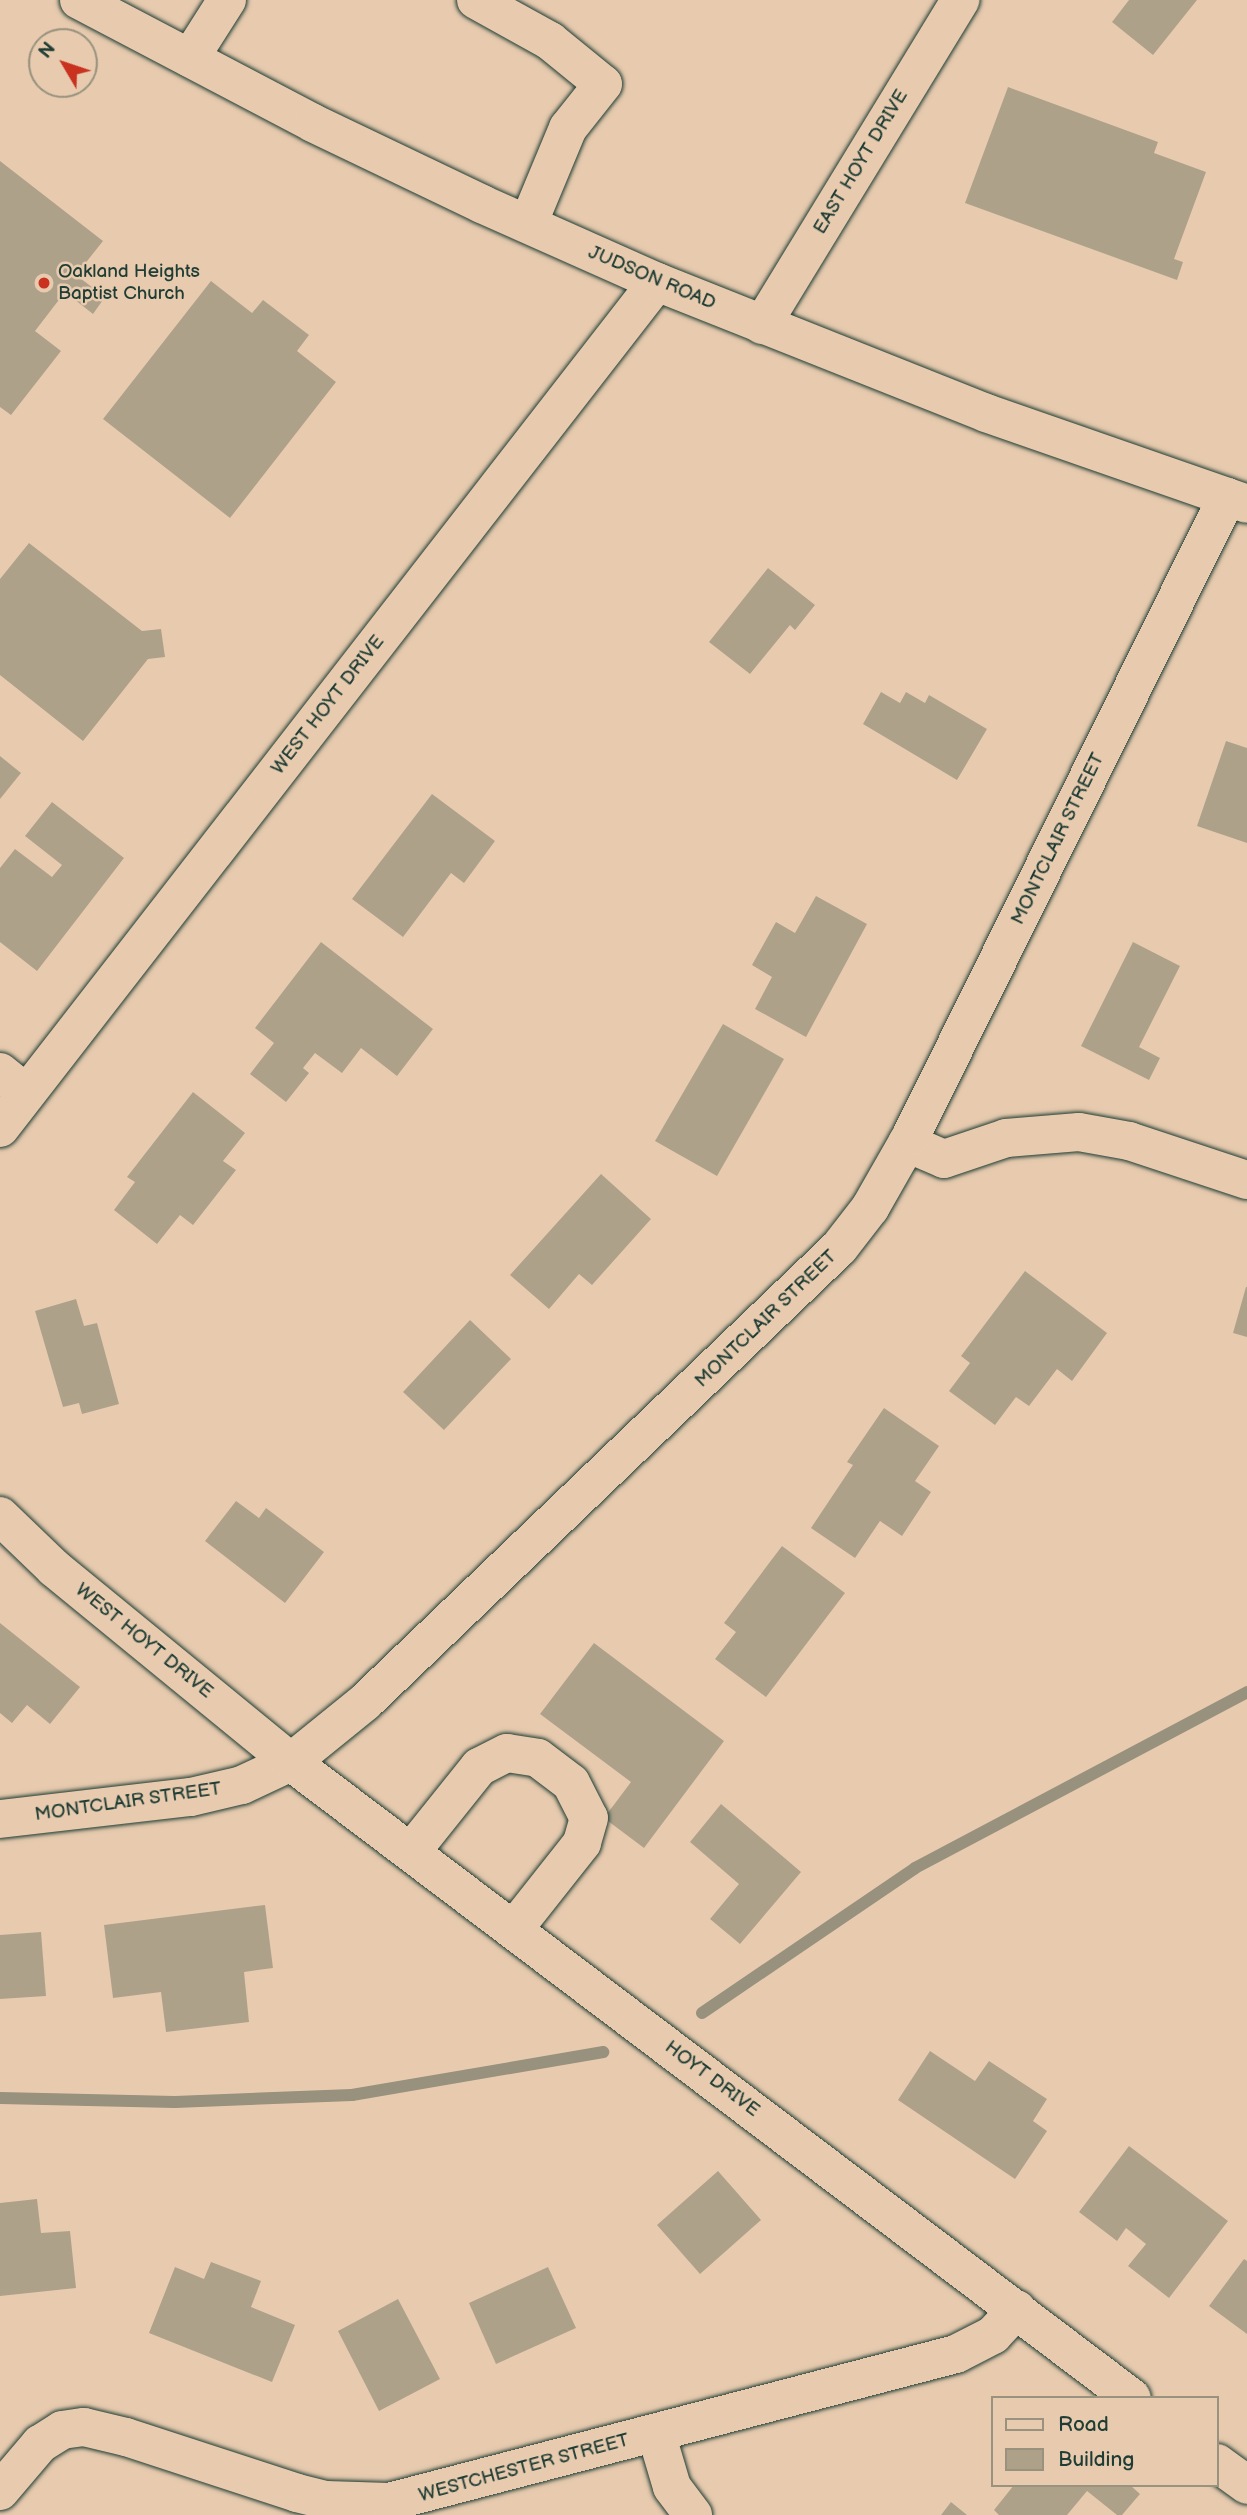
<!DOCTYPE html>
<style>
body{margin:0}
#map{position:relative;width:1247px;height:2515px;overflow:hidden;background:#e8cbaf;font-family:"Balsamiq Sans",sans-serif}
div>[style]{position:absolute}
.stream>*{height:12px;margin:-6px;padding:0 6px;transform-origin:6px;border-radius:6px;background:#97917d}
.building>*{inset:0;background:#aea18a}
.roads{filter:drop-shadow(0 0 2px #1f3d34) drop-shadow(0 0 2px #1f3d34)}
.minor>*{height:38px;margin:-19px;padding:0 19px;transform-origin:19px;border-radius:19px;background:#e8cbaf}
.major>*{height:38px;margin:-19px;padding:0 19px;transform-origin:19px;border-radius:19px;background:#e8cbaf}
.dots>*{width:19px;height:19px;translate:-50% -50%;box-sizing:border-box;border:4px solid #e8cbaf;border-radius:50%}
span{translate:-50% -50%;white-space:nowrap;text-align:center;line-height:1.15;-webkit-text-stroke:5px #e8cbaf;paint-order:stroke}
.street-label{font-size:19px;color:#1f3d34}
.poi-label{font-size:19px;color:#1f3d34}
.left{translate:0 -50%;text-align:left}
.legend{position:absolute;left:991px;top:2396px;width:228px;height:91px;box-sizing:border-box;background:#e8cbaf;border:2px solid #98927e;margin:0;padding:9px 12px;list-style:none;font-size:21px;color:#1f3d34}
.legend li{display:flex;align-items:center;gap:14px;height:35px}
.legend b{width:35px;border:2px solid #98927e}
.north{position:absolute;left:28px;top:28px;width:70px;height:70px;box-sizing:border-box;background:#e8cbaf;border:2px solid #98927e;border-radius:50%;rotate:309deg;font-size:19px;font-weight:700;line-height:28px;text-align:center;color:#1f3d34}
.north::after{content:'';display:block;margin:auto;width:24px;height:32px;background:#c8321e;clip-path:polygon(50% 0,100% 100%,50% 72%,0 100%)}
</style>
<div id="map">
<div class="stream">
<i style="left:702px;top:2013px;width:258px;rotate:-34.2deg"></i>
<i style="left:915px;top:1868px;width:376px;rotate:-27.9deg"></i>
<i style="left:0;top:2098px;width:175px;rotate:1.3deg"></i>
<i style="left:175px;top:2102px;width:177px;rotate:-2.3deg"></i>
<i style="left:352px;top:2095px;width:255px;rotate:-9.7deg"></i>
</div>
<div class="building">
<i style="clip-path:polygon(1129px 0,1197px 0,1153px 55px,1112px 22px)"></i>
<i style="clip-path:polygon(1008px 87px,1158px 142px,1154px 153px,1206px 172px,1174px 259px,1183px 262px,1177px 280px,965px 203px)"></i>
<i style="clip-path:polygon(0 161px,103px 241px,76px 275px,105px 297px,93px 314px,65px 292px,35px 331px,61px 351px,11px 415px,0 407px)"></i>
<i style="clip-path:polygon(211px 281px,252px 313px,263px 300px,309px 335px,297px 351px,336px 382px,230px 518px,103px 419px)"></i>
<i style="clip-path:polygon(29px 543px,142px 631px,161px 629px,165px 657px,148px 659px,83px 741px,0 675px,0 579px)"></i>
<i style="clip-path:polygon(768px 568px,815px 605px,795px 630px,790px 625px,750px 674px,709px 642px)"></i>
<i style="clip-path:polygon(881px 692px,900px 703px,906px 692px,925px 703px,929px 695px,987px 729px,957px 780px,863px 724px)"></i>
<i style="clip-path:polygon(1226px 741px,1247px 748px,1247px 843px,1197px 826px)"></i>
<i style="clip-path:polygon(0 756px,21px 773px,0 799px)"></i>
<i style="clip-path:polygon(432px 794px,495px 841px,464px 883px,451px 873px,403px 937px,352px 899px)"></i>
<i style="clip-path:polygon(52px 802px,124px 858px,37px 971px,0 942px,0 868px,15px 849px,52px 877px,62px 865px,25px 836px)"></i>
<i style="clip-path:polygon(816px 896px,867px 924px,806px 1037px,755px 1009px,772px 977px,752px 965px,776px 922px,795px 933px)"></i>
<i style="clip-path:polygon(321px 942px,433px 1029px,397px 1076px,361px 1048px,342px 1073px,315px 1053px,303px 1068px,309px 1073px,286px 1102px,250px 1074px,274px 1043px,255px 1028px)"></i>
<i style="clip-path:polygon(1133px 942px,1180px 966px,1139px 1047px,1160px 1058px,1149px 1080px,1081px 1046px)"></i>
<i style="clip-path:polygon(723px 1024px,784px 1059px,717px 1176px,655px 1141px)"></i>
<i style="clip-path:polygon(193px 1092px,245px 1133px,223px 1161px,236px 1170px,193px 1225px,180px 1215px,157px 1244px,114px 1210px,135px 1182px,127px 1177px)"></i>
<i style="clip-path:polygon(601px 1174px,651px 1219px,592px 1285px,579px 1274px,549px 1309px,510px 1275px)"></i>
<i style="clip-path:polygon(1025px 1271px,1107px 1333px,1072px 1381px,1057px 1369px,1029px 1406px,1016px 1397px,995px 1425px,949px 1391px,970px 1363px,961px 1356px)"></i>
<i style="clip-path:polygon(1246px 1287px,1247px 1287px,1247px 1337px,1233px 1333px)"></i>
<i style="clip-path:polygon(76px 1299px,84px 1326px,97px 1323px,119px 1404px,82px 1414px,79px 1403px,63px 1407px,35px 1311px)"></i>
<i style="clip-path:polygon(470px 1320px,511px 1359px,444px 1430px,403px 1392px)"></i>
<i style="clip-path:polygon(884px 1408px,939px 1446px,915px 1481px,931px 1492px,902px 1536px,880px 1521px,855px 1558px,811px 1528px,853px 1465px,847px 1462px)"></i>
<i style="clip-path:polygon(236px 1501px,259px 1518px,266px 1508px,324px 1552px,285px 1603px,205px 1541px)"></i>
<i style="clip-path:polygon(782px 1546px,845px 1593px,766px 1697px,715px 1659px,736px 1632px,724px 1623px)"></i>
<i style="clip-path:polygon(0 1623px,80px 1687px,50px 1724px,27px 1705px,12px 1723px,0 1713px)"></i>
<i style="clip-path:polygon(594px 1643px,724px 1741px,644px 1848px,604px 1818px,631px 1782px,540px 1714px)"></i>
<i style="clip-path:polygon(721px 1804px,801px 1872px,740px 1944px,710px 1919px,739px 1884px,690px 1842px)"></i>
<i style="clip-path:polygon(265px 1905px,273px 1968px,244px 1972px,249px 2022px,166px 2032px,161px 1992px,113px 1998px,104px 1925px)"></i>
<i style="clip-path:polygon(41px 1932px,46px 1996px,0 1999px,0 1935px)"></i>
<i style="clip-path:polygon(930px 2051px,975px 2081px,989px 2061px,1047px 2099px,1033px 2121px,1047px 2131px,1015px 2179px,898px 2100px)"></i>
<i style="clip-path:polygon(1129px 2146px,1228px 2221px,1169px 2298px,1128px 2266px,1146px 2244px,1126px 2228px,1117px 2241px,1079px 2212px)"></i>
<i style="clip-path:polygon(718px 2171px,761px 2220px,700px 2274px,657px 2225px)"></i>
<i style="clip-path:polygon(37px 2199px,41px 2233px,70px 2231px,76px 2288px,0 2296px,0 2203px)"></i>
<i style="clip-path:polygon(1244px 2259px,1247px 2261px,1247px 2334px,1209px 2306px)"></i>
<i style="clip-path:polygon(211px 2262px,261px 2281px,251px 2307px,295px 2325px,272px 2382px,149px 2333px,175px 2267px,204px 2279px)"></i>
<i style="clip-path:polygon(548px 2267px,576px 2328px,496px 2364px,469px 2303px)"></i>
<i style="clip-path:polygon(398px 2299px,440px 2379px,379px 2411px,338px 2331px)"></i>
<i style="clip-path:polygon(1014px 2485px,1130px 2485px,1140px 2494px,1122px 2515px,1117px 2515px,1087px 2491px,1067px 2515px,999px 2515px,994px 2510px)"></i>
<i style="clip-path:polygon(951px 2502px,967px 2515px,941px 2515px)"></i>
</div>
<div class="roads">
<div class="minor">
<i style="left:476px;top:0;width:85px;rotate:29deg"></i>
<i style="left:550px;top:41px;width:68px;rotate:39.1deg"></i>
<i style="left:603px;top:84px;width:56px;rotate:128.5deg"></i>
<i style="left:568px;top:128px;width:104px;rotate:112.6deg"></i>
<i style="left:190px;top:58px;width:69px;rotate:-57.5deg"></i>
<i style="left:762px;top:325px;width:381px;rotate:-58.6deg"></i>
<i style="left:0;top:1072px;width:33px;rotate:39deg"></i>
<i style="left:0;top:1128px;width:1071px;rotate:-52.17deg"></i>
<i style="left:907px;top:1143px;width:40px;rotate:23.4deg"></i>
<i style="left:944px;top:1159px;width:65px;rotate:-18.7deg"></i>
<i style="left:1006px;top:1138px;width:73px;rotate:-4.7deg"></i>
<i style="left:1079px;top:1132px;width:51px;rotate:10.2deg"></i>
<i style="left:1129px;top:1141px;width:124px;rotate:18.3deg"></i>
<i style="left:0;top:1516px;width:75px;rotate:43.9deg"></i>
<i style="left:54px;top:1568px;width:306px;rotate:39.3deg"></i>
<i style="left:291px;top:1762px;width:1054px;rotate:37.1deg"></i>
<i style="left:0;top:1819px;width:192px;rotate:-6.6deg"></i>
<i style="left:191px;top:1797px;width:52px;rotate:-13.2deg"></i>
<i style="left:242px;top:1785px;width:54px;rotate:-25.1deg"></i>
<i style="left:291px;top:1762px;width:95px;rotate:-39deg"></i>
<i style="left:365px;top:1702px;width:656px;rotate:-43.77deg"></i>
<i style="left:839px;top:1248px;width:51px;rotate:-52.2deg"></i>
<i style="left:870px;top:1208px;width:83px;rotate:-60.3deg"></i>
<i style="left:911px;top:1136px;width:713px;rotate:-63.69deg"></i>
<i style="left:411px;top:1852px;width:109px;rotate:-51.3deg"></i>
<i style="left:479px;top:1767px;width:31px;rotate:-27deg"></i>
<i style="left:507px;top:1753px;width:31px;rotate:9deg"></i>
<i style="left:538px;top:1758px;width:41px;rotate:37.1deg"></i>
<i style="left:571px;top:1783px;width:39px;rotate:63deg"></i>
<i style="left:589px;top:1818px;width:26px;rotate:106deg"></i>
<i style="left:582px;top:1843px;width:110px;rotate:128.3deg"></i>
<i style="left:656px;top:2433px;width:56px;rotate:73.5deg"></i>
<i style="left:672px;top:2487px;width:35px;rotate:53deg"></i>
<i style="left:1217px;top:2463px;width:37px;rotate:36deg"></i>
<i style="left:0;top:2491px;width:62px;rotate:-49.6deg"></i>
<i style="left:40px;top:2444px;width:26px;rotate:-32deg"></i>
<i style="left:62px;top:2430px;width:22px;rotate:-8deg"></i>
<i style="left:84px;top:2427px;width:43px;rotate:13.4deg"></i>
<i style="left:126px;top:2437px;width:180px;rotate:18.1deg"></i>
<i style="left:297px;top:2493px;width:30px;rotate:14deg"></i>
<i style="left:326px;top:2500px;width:63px;rotate:1.8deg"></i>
<i style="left:389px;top:2502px;width:586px;rotate:-14.63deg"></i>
<i style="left:956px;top:2354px;width:42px;rotate:-27.2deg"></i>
<i style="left:993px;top:2335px;width:35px;rotate:-47deg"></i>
</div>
<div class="major">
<i style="left:79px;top:0;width:264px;rotate:27.7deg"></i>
<i style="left:313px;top:123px;width:187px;rotate:25.6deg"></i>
<i style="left:482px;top:204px;width:192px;rotate:24deg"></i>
<i style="left:657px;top:282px;width:354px;rotate:21.7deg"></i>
<i style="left:986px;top:413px;width:276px;rotate:19.2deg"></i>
</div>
</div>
<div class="dots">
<i style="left:44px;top:283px;background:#c8321e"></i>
</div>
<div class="street-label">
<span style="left:861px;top:162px;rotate:-59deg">EAST HOYT DRIVE</span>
<span style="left:652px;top:278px;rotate:23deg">JUDSON ROAD</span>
<span style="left:328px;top:705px;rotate:-52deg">WEST HOYT DRIVE</span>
<span style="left:1058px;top:839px;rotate:-64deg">MONTCLAIR STREET</span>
<span style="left:766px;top:1319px;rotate:-44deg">MONTCLAIR STREET</span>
<span style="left:144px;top:1641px;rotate:39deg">WEST HOYT DRIVE</span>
<span style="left:128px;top:1802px;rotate:-8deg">MONTCLAIR STREET</span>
<span style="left:712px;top:2079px;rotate:37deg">HOYT DRIVE</span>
<span style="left:524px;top:2468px;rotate:-15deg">WESTCHESTER STREET</span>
</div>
<div class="poi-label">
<span class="left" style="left:58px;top:283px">Oakland Heights<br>Baptist Church</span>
</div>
<ul class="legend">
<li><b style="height:9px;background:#e8cbaf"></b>Road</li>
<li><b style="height:19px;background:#aea18a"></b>Building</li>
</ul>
<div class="north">N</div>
</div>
